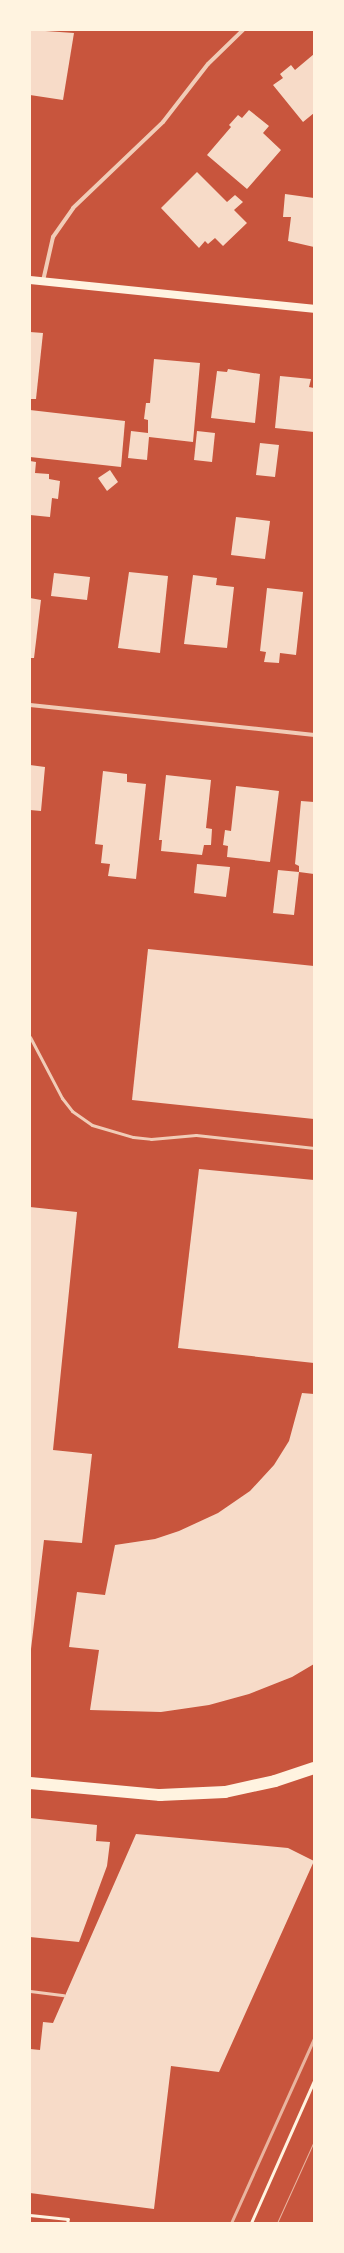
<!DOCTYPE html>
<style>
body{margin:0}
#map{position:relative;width:344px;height:2253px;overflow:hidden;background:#c8553d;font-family:"Source Sans 3",sans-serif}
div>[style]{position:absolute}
.building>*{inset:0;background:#f7dbc8}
.path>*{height:2.5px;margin:-1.25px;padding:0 1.25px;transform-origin:1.25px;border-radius:1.25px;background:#fff3e0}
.service>*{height:3px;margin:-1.5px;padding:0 1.5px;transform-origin:1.5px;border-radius:1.5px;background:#f1ccb7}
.minor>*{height:4px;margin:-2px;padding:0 2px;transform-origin:2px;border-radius:2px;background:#f1ccb7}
.secondary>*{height:8px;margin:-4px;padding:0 4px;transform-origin:4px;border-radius:4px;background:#fff3e0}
.motorway>*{height:12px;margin:-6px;padding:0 6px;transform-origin:6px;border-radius:6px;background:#fff3e0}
.tram>*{height:1px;margin:-0.5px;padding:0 0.5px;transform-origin:0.5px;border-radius:0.5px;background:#e9b49f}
.rail>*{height:3px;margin:-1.5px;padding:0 1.5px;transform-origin:1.5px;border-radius:1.5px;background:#e9b49f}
span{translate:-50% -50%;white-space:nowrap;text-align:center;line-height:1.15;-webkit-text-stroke:4px #fff3e0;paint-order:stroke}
.frame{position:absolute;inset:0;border:31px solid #fff3e0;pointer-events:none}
</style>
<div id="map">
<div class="building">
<i style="clip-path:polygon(31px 30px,74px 33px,63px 100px,30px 95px)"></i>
<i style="clip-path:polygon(314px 54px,314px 113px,303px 122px,273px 85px,283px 78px,280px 74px,291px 65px,295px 70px)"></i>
<i style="clip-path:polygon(249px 110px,269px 126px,263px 133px,281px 150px,247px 189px,207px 155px,231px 127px,229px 125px,238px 115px,242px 118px)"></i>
<i style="clip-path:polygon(197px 172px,227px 202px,235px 195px,243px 202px,234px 210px,247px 223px,223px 246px,215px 238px,208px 244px,205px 241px,199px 248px,161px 208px)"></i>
<i style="clip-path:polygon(285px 194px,314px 198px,314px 247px,288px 241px,291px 217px,283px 217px)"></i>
<i style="clip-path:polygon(30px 332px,43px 333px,36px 399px,30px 399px)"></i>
<i style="clip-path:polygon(154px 359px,200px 363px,193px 442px,149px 437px,147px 460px,128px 458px,131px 431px,148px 433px,148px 420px,144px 419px,146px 403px,150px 403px)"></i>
<i style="clip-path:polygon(228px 369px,260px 374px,255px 423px,211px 418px,217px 371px,227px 372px)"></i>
<i style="clip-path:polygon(280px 376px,311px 379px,309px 387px,314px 388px,314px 432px,275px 428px)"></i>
<i style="clip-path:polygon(30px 410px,125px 421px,121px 467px,30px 457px)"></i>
<i style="clip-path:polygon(197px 431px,215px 433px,212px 462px,194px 460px)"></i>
<i style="clip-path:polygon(260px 443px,279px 445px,275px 477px,256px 475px)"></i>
<i style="clip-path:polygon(30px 461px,36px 462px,35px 473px,49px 474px,49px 479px,60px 481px,58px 499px,52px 498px,50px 517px,30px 515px)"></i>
<i style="clip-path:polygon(110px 470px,118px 482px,107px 491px,98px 478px)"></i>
<i style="clip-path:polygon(236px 517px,270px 521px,265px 559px,231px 555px)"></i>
<i style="clip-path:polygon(129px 572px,168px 576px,160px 653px,118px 648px)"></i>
<i style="clip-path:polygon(54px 573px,90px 577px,87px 600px,51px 596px)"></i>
<i style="clip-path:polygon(193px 575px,217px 578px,216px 585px,234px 587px,227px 648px,184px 644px)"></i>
<i style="clip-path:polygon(267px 588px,303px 592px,296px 655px,280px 653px,279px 663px,264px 662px,266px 652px,260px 651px)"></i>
<i style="clip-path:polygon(30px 598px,41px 600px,34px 658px,30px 658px)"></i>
<i style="clip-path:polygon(30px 765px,45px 767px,41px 811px,30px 810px)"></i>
<i style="clip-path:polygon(103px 771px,127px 774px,127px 782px,146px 784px,136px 879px,108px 876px,110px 864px,101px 863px,103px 845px,95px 844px)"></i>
<i style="clip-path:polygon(166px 775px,211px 780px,206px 828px,212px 829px,211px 845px,204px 845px,202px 855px,161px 851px,162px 840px,159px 840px)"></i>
<i style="clip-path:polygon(236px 786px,279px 791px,270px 862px,227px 857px,228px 846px,223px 845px,225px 830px,231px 831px)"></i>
<i style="clip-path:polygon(301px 801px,314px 802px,314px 874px,299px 872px,294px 915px,273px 913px,278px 870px,299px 872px,299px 866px,295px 864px)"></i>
<i style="clip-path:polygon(197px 864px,230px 867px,226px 897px,194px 893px)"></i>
<i style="clip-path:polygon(148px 949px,314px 966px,314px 1119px,132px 1100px)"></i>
<i style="clip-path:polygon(199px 1169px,314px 1180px,314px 1363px,178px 1348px)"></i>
<i style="clip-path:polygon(30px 1207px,77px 1212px,53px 1450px,92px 1454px,82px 1543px,44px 1540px,31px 1649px)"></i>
<i style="clip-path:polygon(302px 1393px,314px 1394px,314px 1664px,292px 1677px,249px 1694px,209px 1705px,161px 1712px,90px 1710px,99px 1650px,69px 1647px,77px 1592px,105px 1595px,115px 1545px,155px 1539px,179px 1531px,218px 1513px,250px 1491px,274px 1465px,289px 1441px)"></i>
<i style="clip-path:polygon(30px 1818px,97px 1825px,96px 1841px,110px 1842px,107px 1866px,79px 1942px,30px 1937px)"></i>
<i style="clip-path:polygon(136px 1834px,288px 1848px,314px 1861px,219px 2072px,171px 2066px,154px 2209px,30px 2193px,30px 2049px,40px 2050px,43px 2022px,53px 2023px)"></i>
</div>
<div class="path">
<i style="left:30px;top:2215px;width:38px;rotate:6deg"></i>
<i style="left:68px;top:2219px;width:4px;rotate:90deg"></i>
<i style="left:251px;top:2223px;width:155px;rotate:-66.1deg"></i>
</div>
<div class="service">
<i style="left:30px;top:1037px;width:69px;rotate:62.3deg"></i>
<i style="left:62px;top:1098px;width:16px;rotate:52deg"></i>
<i style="left:72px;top:1111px;width:24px;rotate:35deg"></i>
<i style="left:92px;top:1125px;width:43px;rotate:16.3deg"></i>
<i style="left:133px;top:1137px;width:18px;rotate:6deg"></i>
<i style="left:151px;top:1139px;width:45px;rotate:-5.1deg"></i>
<i style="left:196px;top:1135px;width:119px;rotate:6.3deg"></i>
<i style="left:30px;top:1991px;width:34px;rotate:7deg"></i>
</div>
<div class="minor">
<i style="left:43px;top:281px;width:45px;rotate:-77.2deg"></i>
<i style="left:53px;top:237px;width:35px;rotate:-55deg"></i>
<i style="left:73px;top:208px;width:124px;rotate:-43.7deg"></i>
<i style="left:163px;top:122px;width:73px;rotate:-52.2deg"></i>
<i style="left:208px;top:64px;width:49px;rotate:-44.2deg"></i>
<i style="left:30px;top:705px;width:286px;rotate:6deg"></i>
</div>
<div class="secondary">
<i style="left:30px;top:280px;width:285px;rotate:5.8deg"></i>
</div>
<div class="motorway">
<i style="left:30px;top:1783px;width:131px;rotate:5.3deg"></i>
<i style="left:160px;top:1795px;width:65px;rotate:-2.6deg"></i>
<i style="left:225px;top:1792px;width:51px;rotate:-12.4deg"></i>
<i style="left:275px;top:1781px;width:41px;rotate:-18.4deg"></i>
</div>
<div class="tram">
<i style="left:277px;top:2223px;width:90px;rotate:-65.7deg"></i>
</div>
<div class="rail">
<i style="left:231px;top:2223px;width:203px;rotate:-65.8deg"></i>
</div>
<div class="frame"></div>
</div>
